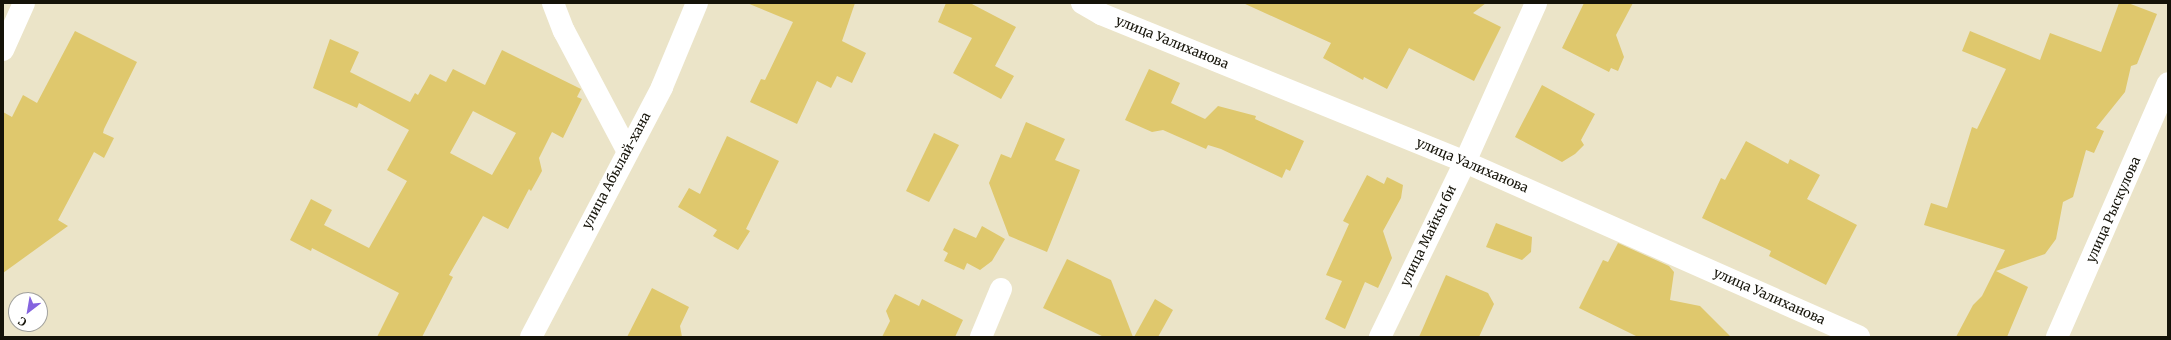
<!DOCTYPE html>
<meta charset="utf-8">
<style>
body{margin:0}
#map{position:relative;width:2171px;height:340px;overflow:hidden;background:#ebe4c8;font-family:Merriweather,serif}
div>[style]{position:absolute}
.building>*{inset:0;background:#dfc86d}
.minor>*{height:22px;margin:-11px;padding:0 11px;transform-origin:11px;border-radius:11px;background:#fff}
span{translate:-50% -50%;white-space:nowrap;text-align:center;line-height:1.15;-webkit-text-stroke:3px #fff;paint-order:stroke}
.street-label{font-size:13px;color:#151309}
.frame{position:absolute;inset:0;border:4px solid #151309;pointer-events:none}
.north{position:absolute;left:8px;top:292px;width:40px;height:40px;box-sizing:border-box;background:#fff;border:1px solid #a1a19d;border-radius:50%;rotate:211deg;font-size:11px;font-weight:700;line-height:16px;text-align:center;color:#151309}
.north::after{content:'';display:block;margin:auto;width:14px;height:18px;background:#8564df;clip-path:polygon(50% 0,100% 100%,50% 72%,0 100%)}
</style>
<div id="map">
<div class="building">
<i style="clip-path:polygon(747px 3px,855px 3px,842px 41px,866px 53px,852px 83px,837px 76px,831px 88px,817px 81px,797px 124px,750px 102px,761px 79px,765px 80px,793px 22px)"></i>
<i style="clip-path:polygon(946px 3px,970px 3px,1016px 27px,995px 66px,1014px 76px,1001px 99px,953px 73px,972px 38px,938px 22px)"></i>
<i style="clip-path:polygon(1243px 3px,1486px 3px,1473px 13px,1501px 27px,1474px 81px,1409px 48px,1387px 89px,1364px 77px,1363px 80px,1323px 58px,1331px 43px)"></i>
<i style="clip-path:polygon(1584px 3px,1633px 3px,1616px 35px,1624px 57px,1618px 71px,1611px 68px,1609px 72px,1562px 48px)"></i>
<i style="clip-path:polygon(2119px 3px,2128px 3px,2157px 14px,2137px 64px,2131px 66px,2125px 92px,2096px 128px,2104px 131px,2094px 153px,2086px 150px,2073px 197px,2063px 202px,2056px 239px,2045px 254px,1996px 271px,2028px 287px,2007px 337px,1956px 337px,1973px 305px,1982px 296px,2005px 250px,1924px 225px,1931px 203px,1947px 208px,1972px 127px,1977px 129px,2006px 69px,1962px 51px,1970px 31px,2040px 60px,2050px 33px,2101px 52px)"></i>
<i style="clip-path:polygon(75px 31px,137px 62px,104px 129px,103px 133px,114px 138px,104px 158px,94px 152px,58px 220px,68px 226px,3px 273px,3px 112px,12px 117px,23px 95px,37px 103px)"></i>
<i style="clip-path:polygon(evenodd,330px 39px,359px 52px,350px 72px,410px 102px,415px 93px,418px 95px,430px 74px,446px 82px,453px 69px,485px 85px,502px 50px,581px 89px,577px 97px,582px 99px,563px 138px,552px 132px,539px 158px,542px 171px,531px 191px,529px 189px,508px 229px,483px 216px,449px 275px,453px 277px,422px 337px,377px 337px,399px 293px,312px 248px,311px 251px,290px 240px,311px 199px,332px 210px,324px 225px,369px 248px,407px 181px,387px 170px,409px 130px,359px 103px,357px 108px,313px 88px,330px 39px,473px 111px,516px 133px,492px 175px,450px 153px,473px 111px)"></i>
<i style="clip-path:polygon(1149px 69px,1180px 83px,1171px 103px,1205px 119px,1218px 106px,1256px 116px,1255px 119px,1304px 141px,1290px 171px,1286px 169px,1282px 178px,1221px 149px,1208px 145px,1206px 149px,1163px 130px,1152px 132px,1125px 120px)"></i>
<i style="clip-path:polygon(1542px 85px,1595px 114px,1581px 140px,1584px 145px,1575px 154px,1562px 162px,1515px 137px)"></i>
<i style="clip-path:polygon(1026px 122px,1065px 139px,1055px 160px,1080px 170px,1047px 252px,1009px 236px,989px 183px,1001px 154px,1011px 158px)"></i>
<i style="clip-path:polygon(934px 133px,959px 145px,929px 202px,906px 191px)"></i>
<i style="clip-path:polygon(727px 136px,779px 161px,746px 229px,750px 231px,738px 250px,713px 236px,717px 230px,678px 207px,689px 188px,700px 194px)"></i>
<i style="clip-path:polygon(1746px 141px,1788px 164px,1790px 159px,1820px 175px,1807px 199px,1857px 225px,1826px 285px,1769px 256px,1771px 251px,1702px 218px,1721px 178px,1725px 180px)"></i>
<i style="clip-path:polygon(1367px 175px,1384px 184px,1387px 177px,1403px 185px,1401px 198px,1383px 231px,1392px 258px,1378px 288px,1365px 282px,1345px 329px,1325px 319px,1342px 281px,1326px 275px,1349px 224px,1343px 221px)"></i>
<i style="clip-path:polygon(1496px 223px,1532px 237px,1531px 252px,1522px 260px,1486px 247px)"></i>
<i style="clip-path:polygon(982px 226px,1005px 239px,992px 261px,980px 270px,967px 263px,964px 270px,944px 261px,948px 253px,943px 250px,954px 228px,976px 238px)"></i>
<i style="clip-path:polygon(1618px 243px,1669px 266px,1674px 272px,1670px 300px,1700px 306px,1731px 337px,1638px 337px,1579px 308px,1603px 260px,1608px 262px)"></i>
<i style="clip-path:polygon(1067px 259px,1111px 280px,1133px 337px,1104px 337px,1043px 308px)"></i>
<i style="clip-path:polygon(1446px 275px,1488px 293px,1494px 304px,1479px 337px,1419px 337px)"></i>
<i style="clip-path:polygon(652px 288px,689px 307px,680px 326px,682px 337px,627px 337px)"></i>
<i style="clip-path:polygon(895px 294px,919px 306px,922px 299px,963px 320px,955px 337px,882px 337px,890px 321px,886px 311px)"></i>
<i style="clip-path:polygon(1155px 299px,1173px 310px,1158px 337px,1134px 337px)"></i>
</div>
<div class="minor">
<i style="left:553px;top:3px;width:30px;rotate:69deg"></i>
<i style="left:564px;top:31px;width:135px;rotate:62.1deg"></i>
<i style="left:1082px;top:3px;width:22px;rotate:30deg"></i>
<i style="left:1101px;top:14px;width:393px;rotate:22.1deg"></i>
<i style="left:1465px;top:162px;width:431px;rotate:23.9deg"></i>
<i style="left:3px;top:50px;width:51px;rotate:-65.9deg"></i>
<i style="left:531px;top:337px;width:282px;rotate:-62.3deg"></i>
<i style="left:662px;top:87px;width:91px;rotate:-67.4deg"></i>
<i style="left:981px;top:337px;width:52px;rotate:-67.4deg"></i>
<i style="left:1380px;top:337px;width:195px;rotate:-64.1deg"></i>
<i style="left:1465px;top:162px;width:174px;rotate:-65.9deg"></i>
<i style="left:2057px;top:337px;width:277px;rotate:-66.4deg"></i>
</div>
<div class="street-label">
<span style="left:1172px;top:43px;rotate:22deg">улица Уалиханова</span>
<span style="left:1472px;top:166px;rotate:23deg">улица Уалиханова</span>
<span style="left:617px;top:171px;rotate:-62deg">улица Абылай-хана</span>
<span style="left:2114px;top:210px;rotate:-66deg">улица Рыскулова</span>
<span style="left:1429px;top:236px;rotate:-64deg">улица Майкы би</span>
<span style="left:1769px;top:297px;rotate:24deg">улица Уалиханова</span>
</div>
<div class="frame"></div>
<div class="north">С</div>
</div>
